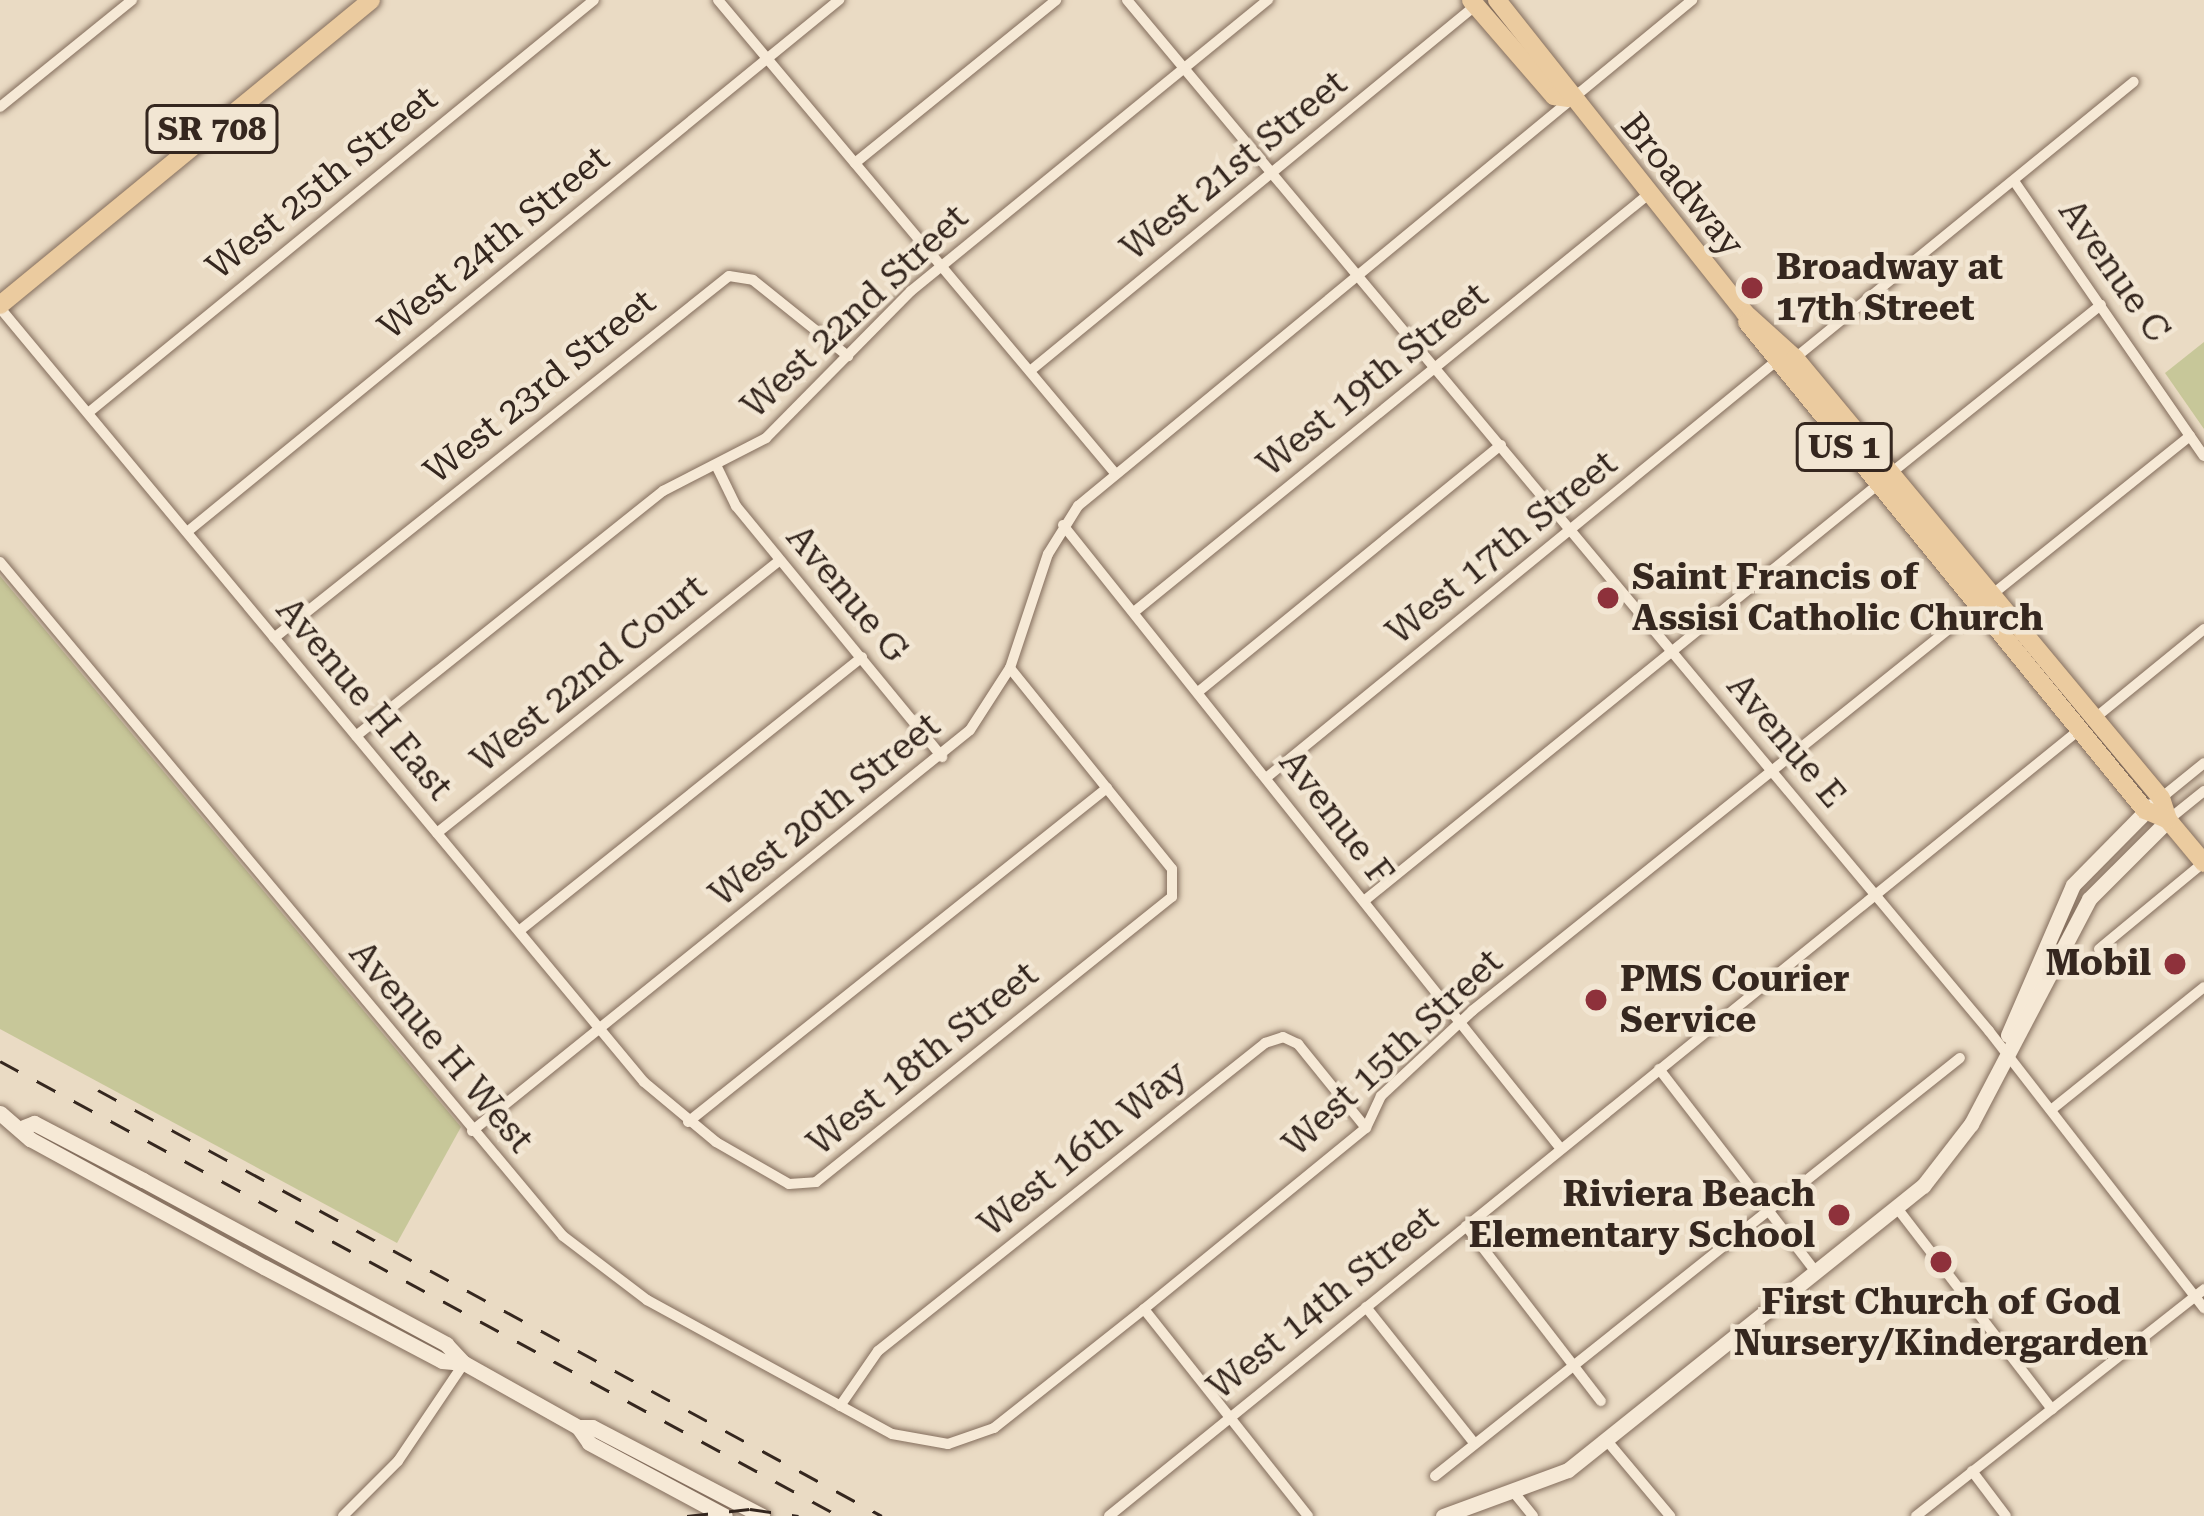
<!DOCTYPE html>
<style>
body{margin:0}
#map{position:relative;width:2204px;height:1516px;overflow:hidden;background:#eadbc4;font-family:"Roboto Serif",serif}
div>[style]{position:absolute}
.green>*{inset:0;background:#c7c799}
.roads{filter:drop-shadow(0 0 3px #836d5c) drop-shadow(0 0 3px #836d5c)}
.street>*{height:10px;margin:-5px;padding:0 5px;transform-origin:5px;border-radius:5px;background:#f6e9d6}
.secondary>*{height:15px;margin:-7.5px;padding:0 7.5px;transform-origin:7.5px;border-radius:7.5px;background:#f6e9d6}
.primary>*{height:18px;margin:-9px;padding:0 9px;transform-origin:9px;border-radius:9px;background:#ebcb9f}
.rail>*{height:3px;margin-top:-1.5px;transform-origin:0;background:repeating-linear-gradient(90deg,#35271f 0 21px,transparent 0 42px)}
.dots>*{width:33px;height:33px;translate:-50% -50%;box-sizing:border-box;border:6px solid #f2e6d3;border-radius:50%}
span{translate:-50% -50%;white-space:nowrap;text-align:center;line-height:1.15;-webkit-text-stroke:9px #f2e6d3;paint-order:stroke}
.shield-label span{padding:3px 9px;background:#f2e6d3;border:3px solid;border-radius:9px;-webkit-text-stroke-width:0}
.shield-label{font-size:33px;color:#35271f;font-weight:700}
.street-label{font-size:36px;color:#35271f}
.poi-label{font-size:36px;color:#35271f;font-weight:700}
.left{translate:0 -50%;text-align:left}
.right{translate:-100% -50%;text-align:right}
</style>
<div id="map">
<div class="green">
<i style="clip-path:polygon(2204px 342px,2204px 429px,2165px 373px)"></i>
<i style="clip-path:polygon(0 576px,461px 1127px,397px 1243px,0 1029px)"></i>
</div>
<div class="roads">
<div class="street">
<i style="left:718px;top:0;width:616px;rotate:50deg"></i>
<i style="left:1127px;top:0;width:1344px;rotate:50.1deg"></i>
<i style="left:1989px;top:1031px;width:351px;rotate:52.2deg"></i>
<i style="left:0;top:107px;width:170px;rotate:-39deg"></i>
<i style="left:855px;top:163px;width:259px;rotate:-39deg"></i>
<i style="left:2014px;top:181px;width:334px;rotate:55.4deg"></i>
<i style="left:0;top:308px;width:1007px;rotate:50.24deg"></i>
<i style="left:644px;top:1082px;width:94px;rotate:39.8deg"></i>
<i style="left:716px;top:1142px;width:84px;rotate:29.9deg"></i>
<i style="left:789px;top:1184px;width:27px;rotate:-4deg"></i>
<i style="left:816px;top:1182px;width:456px;rotate:-38.7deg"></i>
<i style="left:1172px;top:897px;width:28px;rotate:-90deg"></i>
<i style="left:1172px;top:869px;width:258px;rotate:-128.9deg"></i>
<i style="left:1795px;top:358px;width:437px;rotate:-39.2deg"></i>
<i style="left:1030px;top:371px;width:576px;rotate:-39.36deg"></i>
<i style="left:88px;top:413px;width:653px;rotate:-39.22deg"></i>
<i style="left:716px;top:465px;width:46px;rotate:64deg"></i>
<i style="left:736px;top:506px;width:325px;rotate:50.6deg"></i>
<i style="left:1891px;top:473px;width:269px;rotate:-38.7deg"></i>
<i style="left:1063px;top:525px;width:798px;rotate:51.41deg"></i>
<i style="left:187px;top:532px;width:842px;rotate:-39.21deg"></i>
<i style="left:0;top:562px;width:878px;rotate:50.13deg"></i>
<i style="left:563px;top:1236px;width:106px;rotate:37.3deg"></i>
<i style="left:647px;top:1300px;width:279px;rotate:28.7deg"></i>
<i style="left:892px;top:1434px;width:57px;rotate:10.1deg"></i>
<i style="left:948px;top:1444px;width:49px;rotate:-19.2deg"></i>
<i style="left:994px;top:1428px;width:191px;rotate:-38.4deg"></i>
<i style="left:1144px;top:1309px;width:286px;rotate:-39.2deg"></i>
<i style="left:1366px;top:1128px;width:35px;rotate:-65deg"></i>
<i style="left:1381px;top:1096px;width:125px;rotate:-43deg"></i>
<i style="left:1472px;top:1011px;width:920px;rotate:-38.69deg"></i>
<i style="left:1134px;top:612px;width:665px;rotate:-39.08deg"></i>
<i style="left:274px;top:638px;width:581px;rotate:-38.51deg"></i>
<i style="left:729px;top:276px;width:24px;rotate:9deg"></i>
<i style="left:753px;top:280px;width:122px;rotate:38.7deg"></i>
<i style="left:1198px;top:692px;width:391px;rotate:-39.2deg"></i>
<i style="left:2095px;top:718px;width:141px;rotate:-39.2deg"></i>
<i style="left:356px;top:736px;width:393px;rotate:-38.6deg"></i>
<i style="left:663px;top:491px;width:116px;rotate:-27.2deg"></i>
<i style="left:766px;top:438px;width:206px;rotate:-45.4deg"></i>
<i style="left:911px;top:291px;width:461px;rotate:-39.2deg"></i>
<i style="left:1266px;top:778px;width:656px;rotate:-39.25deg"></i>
<i style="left:2161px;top:798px;width:55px;rotate:-39.1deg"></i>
<i style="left:2168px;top:820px;width:46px;rotate:-38.9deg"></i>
<i style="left:437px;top:833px;width:437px;rotate:-38.5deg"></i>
<i style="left:1364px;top:901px;width:659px;rotate:-39.03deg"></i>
<i style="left:519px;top:931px;width:439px;rotate:-38.6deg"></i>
<i style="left:2099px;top:949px;width:136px;rotate:-39.6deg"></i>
<i style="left:1659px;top:1069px;width:257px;rotate:52.3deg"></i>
<i style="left:2051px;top:1110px;width:196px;rotate:-38.8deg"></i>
<i style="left:688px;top:1122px;width:536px;rotate:-38.56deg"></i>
<i style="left:472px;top:1131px;width:639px;rotate:-38.84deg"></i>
<i style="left:970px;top:730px;width:74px;rotate:-57.2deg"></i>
<i style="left:1010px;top:668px;width:120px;rotate:-71.6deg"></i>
<i style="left:1048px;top:554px;width:57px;rotate:-58deg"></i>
<i style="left:1078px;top:506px;width:796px;rotate:-39.49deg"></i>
<i style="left:1897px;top:1208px;width:254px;rotate:52.4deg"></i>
<i style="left:1466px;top:1226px;width:221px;rotate:52.4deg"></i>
<i style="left:1366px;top:1307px;width:174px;rotate:51.5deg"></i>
<i style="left:1144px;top:1309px;width:264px;rotate:51.6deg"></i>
<i style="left:840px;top:1406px;width:67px;rotate:-55.4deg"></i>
<i style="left:878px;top:1351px;width:495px;rotate:-38.5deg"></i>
<i style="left:1265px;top:1043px;width:19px;rotate:-18deg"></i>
<i style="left:1283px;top:1037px;width:17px;rotate:25deg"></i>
<i style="left:1298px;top:1044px;width:108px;rotate:51deg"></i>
<i style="left:1608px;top:1442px;width:97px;rotate:50deg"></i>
<i style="left:1972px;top:1471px;width:56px;rotate:52.9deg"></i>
<i style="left:1435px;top:1476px;width:671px;rotate:-38.53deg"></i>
<i style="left:1516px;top:1495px;width:27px;rotate:51deg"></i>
<i style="left:343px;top:1516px;width:78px;rotate:-45deg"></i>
<i style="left:398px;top:1461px;width:118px;rotate:-56deg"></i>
<i style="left:1109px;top:1516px;width:1248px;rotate:-39.02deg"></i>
<i style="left:1916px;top:1516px;width:367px;rotate:-38.2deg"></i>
</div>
<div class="secondary">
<i style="left:2008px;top:1035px;width:163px;rotate:-66.6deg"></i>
<i style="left:2073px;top:885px;width:111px;rotate:-45.4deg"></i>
<i style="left:0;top:1113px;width:40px;rotate:41deg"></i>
<i style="left:30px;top:1139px;width:267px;rotate:28.7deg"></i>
<i style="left:264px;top:1267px;width:201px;rotate:27.8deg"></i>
<i style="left:442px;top:1361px;width:22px;rotate:5deg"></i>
<i style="left:24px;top:1127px;width:11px;rotate:-22deg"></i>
<i style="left:34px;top:1123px;width:123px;rotate:27.6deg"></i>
<i style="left:143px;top:1180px;width:345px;rotate:28.4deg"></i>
<i style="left:446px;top:1344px;width:26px;rotate:47deg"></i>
<i style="left:464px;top:1363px;width:131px;rotate:29.3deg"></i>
<i style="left:578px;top:1427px;width:14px"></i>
<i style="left:592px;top:1427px;width:192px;rotate:27.6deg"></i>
<i style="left:578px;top:1427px;width:19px;rotate:55deg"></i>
<i style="left:589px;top:1443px;width:154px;rotate:28.2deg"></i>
<i style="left:1443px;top:1516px;width:133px;rotate:-20.2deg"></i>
<i style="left:1568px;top:1470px;width:455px;rotate:-38.7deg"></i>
<i style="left:1923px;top:1186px;width:78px;rotate:-52.3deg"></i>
<i style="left:1971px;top:1124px;width:254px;rotate:-62.3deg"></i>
<i style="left:2089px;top:899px;width:112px;rotate:-45deg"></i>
</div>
<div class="primary">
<i style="left:1471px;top:0;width:127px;rotate:49.2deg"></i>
<i style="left:1554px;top:96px;width:15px;rotate:8deg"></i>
<i style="left:1497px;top:0;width:399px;rotate:51.6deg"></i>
<i style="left:1745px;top:313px;width:67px;rotate:42deg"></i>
<i style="left:1795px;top:358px;width:572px;rotate:50.25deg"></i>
<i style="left:2161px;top:798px;width:23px;rotate:72deg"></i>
<i style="left:2168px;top:820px;width:56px;rotate:50.1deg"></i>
<i style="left:0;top:305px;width:480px;rotate:-39.4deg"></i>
<i style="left:1747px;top:322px;width:630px;rotate:50.8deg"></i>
<i style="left:2145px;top:810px;width:25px;rotate:23deg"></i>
</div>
</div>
<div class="rail">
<i style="left:0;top:1061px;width:954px;rotate:28.47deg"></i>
<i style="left:98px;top:1090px;width:892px;rotate:28.52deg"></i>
<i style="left:687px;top:1516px;width:63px;rotate:-6.3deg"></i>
<i style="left:750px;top:1509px;width:49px;rotate:8.3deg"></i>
</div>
<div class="dots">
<i style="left:1752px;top:288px;background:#8e313b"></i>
<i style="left:1608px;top:598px;background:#8e313b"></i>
<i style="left:2175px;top:964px;background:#8e313b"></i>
<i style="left:1596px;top:1000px;background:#8e313b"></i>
<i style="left:1839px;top:1215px;background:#8e313b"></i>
<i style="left:1941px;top:1262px;background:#8e313b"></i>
</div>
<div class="shield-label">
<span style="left:212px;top:129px">SR 708</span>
<span style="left:1844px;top:447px">US 1</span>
</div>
<div class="street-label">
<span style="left:1234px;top:166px;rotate:-39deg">West 21st Street</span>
<span style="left:322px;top:183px;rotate:-39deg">West 25th Street</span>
<span style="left:1682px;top:185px;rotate:51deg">Broadway</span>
<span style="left:494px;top:243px;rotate:-39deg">West 24th Street</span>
<span style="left:2114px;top:271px;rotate:55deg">Avenue C</span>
<span style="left:855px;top:312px;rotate:-43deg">West 22nd Street</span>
<span style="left:1373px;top:380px;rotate:-39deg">West 19th Street</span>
<span style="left:540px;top:387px;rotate:-39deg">West 23rd Street</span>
<span style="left:1502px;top:548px;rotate:-39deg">West 17th Street</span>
<span style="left:847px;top:594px;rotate:50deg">Avenue G</span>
<span style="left:589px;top:674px;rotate:-39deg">West 22nd Court</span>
<span style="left:364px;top:699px;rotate:50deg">Avenue H East</span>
<span style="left:1786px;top:741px;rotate:50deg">Avenue E</span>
<span style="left:825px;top:810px;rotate:-39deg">West 20th Street</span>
<span style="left:1336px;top:818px;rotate:52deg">Avenue F</span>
<span style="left:441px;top:1047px;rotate:50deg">Avenue H West</span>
<span style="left:1393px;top:1053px;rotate:-43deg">West 15th Street</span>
<span style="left:923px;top:1059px;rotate:-39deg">West 18th Street</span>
<span style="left:1083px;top:1149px;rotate:-39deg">West 16th Way</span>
<span style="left:1323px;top:1303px;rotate:-39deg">West 14th Street</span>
</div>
<div class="poi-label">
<span class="left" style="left:1776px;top:288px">Broadway at<br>17th Street</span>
<span class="left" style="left:1632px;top:598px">Saint Francis of<br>Assisi Catholic Church</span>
<span class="right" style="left:2151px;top:964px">Mobil</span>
<span class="left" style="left:1620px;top:1000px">PMS Courier<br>Service</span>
<span class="right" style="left:1815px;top:1215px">Riviera Beach<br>Elementary School</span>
<span style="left:1941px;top:1323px">First Church of God<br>Nursery/Kindergarden</span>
</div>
</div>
